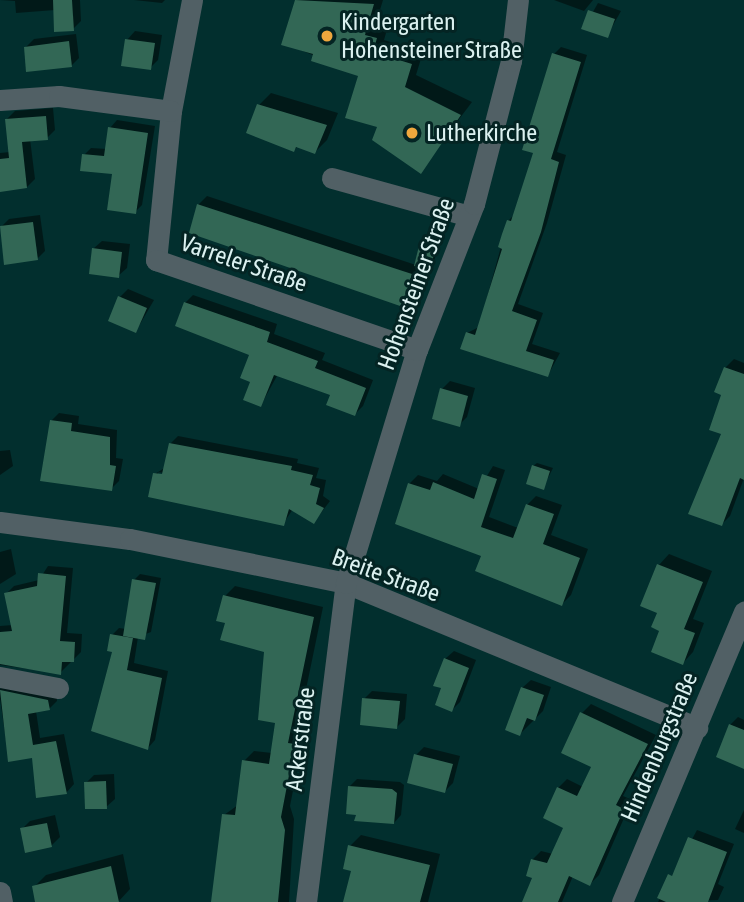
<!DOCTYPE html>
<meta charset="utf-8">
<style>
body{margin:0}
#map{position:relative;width:744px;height:902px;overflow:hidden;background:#022f2e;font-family:"Asap Condensed",sans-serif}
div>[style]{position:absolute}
.shadow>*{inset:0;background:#0007}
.building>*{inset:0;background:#326755}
.minor>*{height:21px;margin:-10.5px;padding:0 10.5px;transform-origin:10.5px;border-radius:10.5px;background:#516065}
.dots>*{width:19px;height:19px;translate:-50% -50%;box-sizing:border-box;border:4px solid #042423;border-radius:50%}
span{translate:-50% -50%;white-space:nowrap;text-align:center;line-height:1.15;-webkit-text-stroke:6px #042423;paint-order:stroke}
.poi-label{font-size:24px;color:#dbf1f0}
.left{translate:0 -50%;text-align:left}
.street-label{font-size:24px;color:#dbf1f0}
</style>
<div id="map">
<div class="shadow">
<i style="clip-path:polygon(0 0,80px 0,81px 21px,73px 29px,55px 10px,16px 13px,15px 1px)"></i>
<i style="clip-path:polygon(134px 0,165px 0,162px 3px)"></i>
<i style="clip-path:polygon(297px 0,383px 0,376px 23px,388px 26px,384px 40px,423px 52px,416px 75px,472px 102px,420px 171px,379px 126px,360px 74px,283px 43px)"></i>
<i style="clip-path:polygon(554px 0,593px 0,584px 11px)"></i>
<i style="clip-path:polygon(598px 3px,621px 11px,607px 36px,584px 28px)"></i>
<i style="clip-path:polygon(135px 31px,162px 35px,158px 60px,150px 68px,127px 40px)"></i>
<i style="clip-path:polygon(76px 34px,79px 58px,71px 66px,26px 47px,34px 39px)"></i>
<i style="clip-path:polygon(561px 47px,587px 55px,557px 152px,566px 155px,547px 223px,518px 304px,543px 313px,532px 344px,560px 353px,548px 375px,467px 333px,479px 327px,508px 221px,516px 213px,535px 152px,554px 54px)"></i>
<i style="clip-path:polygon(271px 93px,338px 113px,327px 140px,315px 152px,298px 146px,294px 150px,259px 105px)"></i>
<i style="clip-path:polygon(53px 108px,55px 130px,47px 138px,30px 139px,35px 179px,27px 187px,0 190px,0 153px,10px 152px,7px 119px,15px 111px)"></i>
<i style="clip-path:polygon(117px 120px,155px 126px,142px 205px,135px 212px,114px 173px,84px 155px,91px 148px,107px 149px,110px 128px)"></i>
<i style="clip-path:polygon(207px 196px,416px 265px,425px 239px,439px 243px,433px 265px,419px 266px,411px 297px,403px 305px,192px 232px,199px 204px)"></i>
<i style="clip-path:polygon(40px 215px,45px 251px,37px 259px,1px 227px,9px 219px)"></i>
<i style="clip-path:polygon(102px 241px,130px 244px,127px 268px,118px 276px,93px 249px)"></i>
<i style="clip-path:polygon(128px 289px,154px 300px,136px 331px,120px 297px)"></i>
<i style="clip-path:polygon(193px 295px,277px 324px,274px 334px,325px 353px,322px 360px,373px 380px,363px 406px,355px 414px,332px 394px,278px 374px,261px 405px,252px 381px,252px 354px,185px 303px)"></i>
<i style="clip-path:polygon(734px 359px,744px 363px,744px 419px,723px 394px,725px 368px)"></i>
<i style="clip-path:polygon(450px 381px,475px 388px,467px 417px,459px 425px,442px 389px)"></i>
<i style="clip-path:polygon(59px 413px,79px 416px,78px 424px,117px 430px,116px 458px,123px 459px,119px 481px,111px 489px,51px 421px)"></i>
<i style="clip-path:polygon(evenodd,178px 436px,298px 459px,297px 463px,319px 468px,316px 478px,326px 480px,323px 496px,330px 501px,314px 522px,293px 509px,283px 524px,150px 495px,155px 474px,166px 467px,170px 444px,178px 436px,158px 472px,171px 474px,171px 478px,158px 475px,158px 472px)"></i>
<i style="clip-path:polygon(744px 442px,744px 478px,730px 516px,722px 524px)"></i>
<i style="clip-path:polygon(10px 450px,13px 466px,0 475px,0 451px)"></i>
<i style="clip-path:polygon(537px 463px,553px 468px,543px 488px,533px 466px)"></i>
<i style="clip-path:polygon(493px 466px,505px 470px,489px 517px,518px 528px,527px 505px,536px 496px,562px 505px,551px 535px,588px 549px,571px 595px,562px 604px,483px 555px,409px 484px,418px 475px,437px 481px,443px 474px,479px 489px)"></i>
<i style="clip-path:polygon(11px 549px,16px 574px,0 584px,0 552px)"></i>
<i style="clip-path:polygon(669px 554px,712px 571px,693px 619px,704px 623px,693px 652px,683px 663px,662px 630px,659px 612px,659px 565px)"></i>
<i style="clip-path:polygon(48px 566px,73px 568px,67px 633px,82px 634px,81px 652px,60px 673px,0 665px,0 626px,13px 625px,6px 594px,14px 586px,39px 580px)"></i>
<i style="clip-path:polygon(140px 574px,161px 578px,151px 632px,138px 637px,134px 663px,168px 671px,155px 740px,148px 748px,112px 635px,119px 628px,126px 629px,134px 580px)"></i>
<i style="clip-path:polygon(235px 586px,323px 607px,297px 733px,304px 734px,290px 806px,294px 819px,289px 902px,214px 902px,224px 815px,238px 805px,244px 761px,254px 751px,272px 753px,277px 721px,266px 651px,227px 621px,225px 596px)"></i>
<i style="clip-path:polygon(454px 651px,476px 660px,460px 702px,452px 710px,443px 687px,445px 659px)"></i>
<i style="clip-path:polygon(531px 680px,551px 687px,543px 711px,520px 734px,522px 688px)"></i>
<i style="clip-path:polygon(6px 682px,56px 692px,57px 701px,49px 709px,36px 711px,40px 738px,64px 734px,74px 784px,66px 793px,33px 756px,9px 760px,0 699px,0 689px)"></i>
<i style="clip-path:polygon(372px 691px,407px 694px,405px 719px,397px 727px,364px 699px)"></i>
<i style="clip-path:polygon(591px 704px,656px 735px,623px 796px,632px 800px,599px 875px,590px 884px,573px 876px,562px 902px,524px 902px,535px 877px,532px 860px,541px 851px,553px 854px,565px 827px,558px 788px,567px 779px,583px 787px,593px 766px,582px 713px)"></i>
<i style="clip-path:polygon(738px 717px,744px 720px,744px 767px,730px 725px)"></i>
<i style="clip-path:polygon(424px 747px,460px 756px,453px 783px,445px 791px,416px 755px)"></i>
<i style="clip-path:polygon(114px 774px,115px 799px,106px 807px,86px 783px,94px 775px)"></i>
<i style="clip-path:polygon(357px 779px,400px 782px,404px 785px,401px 815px,394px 823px,358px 814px,350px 786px)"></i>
<i style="clip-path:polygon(744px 810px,744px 833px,735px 829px)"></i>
<i style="clip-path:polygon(55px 815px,60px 837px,51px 846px,22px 829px,30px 821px)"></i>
<i style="clip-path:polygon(697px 830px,734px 844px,718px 884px,724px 887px,718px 900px,658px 902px)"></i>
<i style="clip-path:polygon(361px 835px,440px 854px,428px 902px,347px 902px,354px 870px,350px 846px)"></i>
<i style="clip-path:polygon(123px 854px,130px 889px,118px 902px,37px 902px,34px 887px,46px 875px)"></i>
</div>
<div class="building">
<i style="clip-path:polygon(53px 0,72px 0,74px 31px,54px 32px)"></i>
<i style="clip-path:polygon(295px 0,374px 4px,365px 35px,377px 38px,373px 52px,412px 64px,405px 87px,461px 115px,421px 174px,372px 140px,377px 127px,345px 118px,358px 76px,311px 61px,313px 54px,281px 45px)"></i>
<i style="clip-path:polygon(588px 10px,615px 19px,608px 38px,581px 29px)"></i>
<i style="clip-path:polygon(125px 39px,155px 43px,151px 70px,121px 66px)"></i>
<i style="clip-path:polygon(69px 41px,72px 67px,26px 72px,24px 47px)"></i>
<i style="clip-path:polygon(552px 53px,581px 62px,551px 159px,559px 162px,541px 232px,512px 311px,537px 320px,526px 351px,554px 360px,548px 377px,460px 349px,466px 332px,475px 335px,502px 249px,498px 247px,502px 234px,507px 220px,511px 221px,533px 153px,522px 150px)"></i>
<i style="clip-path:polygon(257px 104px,327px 125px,315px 154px,296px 147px,294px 152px,246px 133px)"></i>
<i style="clip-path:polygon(46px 116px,48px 140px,22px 142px,27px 188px,0 192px,0 159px,9px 158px,5px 119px)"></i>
<i style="clip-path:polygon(108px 127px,148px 133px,136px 214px,107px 210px,112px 174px,80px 171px,82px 154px,104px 156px)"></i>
<i style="clip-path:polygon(197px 204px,412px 274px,403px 307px,189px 233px)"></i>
<i style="clip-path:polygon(33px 222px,38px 260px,4px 265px,0 226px)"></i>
<i style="clip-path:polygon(420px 242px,436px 246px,430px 270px,414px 266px)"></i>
<i style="clip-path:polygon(92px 248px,122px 252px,119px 278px,89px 274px)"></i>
<i style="clip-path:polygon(118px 296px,147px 308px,136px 333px,108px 321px)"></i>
<i style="clip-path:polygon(184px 302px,270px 332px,267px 342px,318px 361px,315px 368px,366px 388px,355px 416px,326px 405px,330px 395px,274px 375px,261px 407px,243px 400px,250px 382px,240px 378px,249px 355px,175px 326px)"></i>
<i style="clip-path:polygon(724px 367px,744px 374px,744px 480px,740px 478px,722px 526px,688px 514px,721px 434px,709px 430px,721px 395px,714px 392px)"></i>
<i style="clip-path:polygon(440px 388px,468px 396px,460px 427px,432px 419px)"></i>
<i style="clip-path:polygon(50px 420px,72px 423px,71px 431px,110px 437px,110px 465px,116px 466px,112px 491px,40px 481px)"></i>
<i style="clip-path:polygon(169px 443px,292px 466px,291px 470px,313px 475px,310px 485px,320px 488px,316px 504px,324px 508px,314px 524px,289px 509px,284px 526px,148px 497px,153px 473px,162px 474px)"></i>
<i style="clip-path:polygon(532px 465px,550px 471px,544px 490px,526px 484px)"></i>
<i style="clip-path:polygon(482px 474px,497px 479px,481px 527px,513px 538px,526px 504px,554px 514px,543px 544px,580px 558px,562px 606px,475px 571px,481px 556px,395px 524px,408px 483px,430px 490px,433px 482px,474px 499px)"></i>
<i style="clip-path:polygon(657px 564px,703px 582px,684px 629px,695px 633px,683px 665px,651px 652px,659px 631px,651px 627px,657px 613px,640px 606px)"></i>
<i style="clip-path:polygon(38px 573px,66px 576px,60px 641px,75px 642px,74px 662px,62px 662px,61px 675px,0 664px,0 632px,12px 631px,4px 593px,37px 586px)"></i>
<i style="clip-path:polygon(132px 579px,156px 583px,145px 640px,123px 636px)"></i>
<i style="clip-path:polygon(223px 595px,314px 617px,288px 743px,295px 744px,281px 817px,285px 830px,278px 902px,211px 902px,222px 814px,235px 815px,242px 760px,269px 764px,275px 723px,258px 720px,264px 652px,220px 640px,225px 623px,216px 621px)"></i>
<i style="clip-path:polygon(110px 634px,133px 638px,127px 670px,162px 678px,148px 750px,91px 731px,112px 652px,107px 651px)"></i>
<i style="clip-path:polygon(444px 658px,469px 668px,452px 712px,435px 705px,441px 688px,433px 686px)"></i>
<i style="clip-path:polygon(521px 687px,544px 695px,535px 721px,527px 718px,520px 736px,505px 730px)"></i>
<i style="clip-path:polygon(0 690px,48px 700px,50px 710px,28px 714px,33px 745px,56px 741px,67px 794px,36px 798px,32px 758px,8px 762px)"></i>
<i style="clip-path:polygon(362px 698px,400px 701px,397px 729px,360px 725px)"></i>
<i style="clip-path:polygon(580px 712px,648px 744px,616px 805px,624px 809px,590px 886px,569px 876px,558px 902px,522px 902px,532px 878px,526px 876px,531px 859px,547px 863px,563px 828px,543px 818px,557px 787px,577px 796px,591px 767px,561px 753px)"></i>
<i style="clip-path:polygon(729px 724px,744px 730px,744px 769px,716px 757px)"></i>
<i style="clip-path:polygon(414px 754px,453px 764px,445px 793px,407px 783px)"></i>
<i style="clip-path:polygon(106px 781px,107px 809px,85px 809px,84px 782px)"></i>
<i style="clip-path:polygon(348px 786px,392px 789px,397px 793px,394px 824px,354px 821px,356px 815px,346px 814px)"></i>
<i style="clip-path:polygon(47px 823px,52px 847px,25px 853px,20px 828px)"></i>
<i style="clip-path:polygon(688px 837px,727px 852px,708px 902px,666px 902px,657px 898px,668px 874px,672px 876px)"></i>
<i style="clip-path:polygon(348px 845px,430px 865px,420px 902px,343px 902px,351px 871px,343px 869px)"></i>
<i style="clip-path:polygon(111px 866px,119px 902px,35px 902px,32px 886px)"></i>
</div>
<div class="minor">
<i style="left:192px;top:0;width:113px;rotate:100.7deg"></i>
<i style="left:171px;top:111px;width:150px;rotate:95.7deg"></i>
<i style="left:156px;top:260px;width:276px;rotate:19deg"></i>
<i style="left:0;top:100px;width:59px;rotate:-3.9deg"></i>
<i style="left:59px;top:96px;width:113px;rotate:7.6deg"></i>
<i style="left:332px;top:178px;width:142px;rotate:15.5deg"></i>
<i style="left:0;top:522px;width:131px;rotate:7.5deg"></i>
<i style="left:130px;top:539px;width:220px;rotate:11.5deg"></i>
<i style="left:346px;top:583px;width:380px;rotate:22.4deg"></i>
<i style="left:0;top:677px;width:59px;rotate:10.7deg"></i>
<i style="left:0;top:892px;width:10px;rotate:79deg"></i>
<i style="left:306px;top:902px;width:321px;rotate:-82.9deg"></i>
<i style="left:346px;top:583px;width:244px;rotate:-73.1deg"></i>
<i style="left:417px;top:350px;width:157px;rotate:-68.7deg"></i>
<i style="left:474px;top:204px;width:148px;rotate:-75.5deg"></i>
<i style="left:511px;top:61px;width:61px;rotate:-83.5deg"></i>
<i style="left:622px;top:902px;width:315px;rotate:-67.2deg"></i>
</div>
<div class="dots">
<i style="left:327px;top:36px;background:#efa73d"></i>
<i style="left:412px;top:133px;background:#efa73d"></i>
</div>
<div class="poi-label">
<span class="left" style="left:341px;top:36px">Kindergarten<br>Hohensteiner Straße</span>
<span class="left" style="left:426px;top:133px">Lutherkirche</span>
</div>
<div class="street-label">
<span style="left:244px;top:263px;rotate:19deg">Varreler Straße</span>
<span style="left:416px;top:284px;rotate:-70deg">Hohensteiner Straße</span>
<span style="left:386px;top:575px;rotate:20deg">Breite Straße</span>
<span style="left:300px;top:739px;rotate:-83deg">Ackerstraße</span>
<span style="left:659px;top:747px;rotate:-67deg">Hindenburgstraße</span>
</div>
</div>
